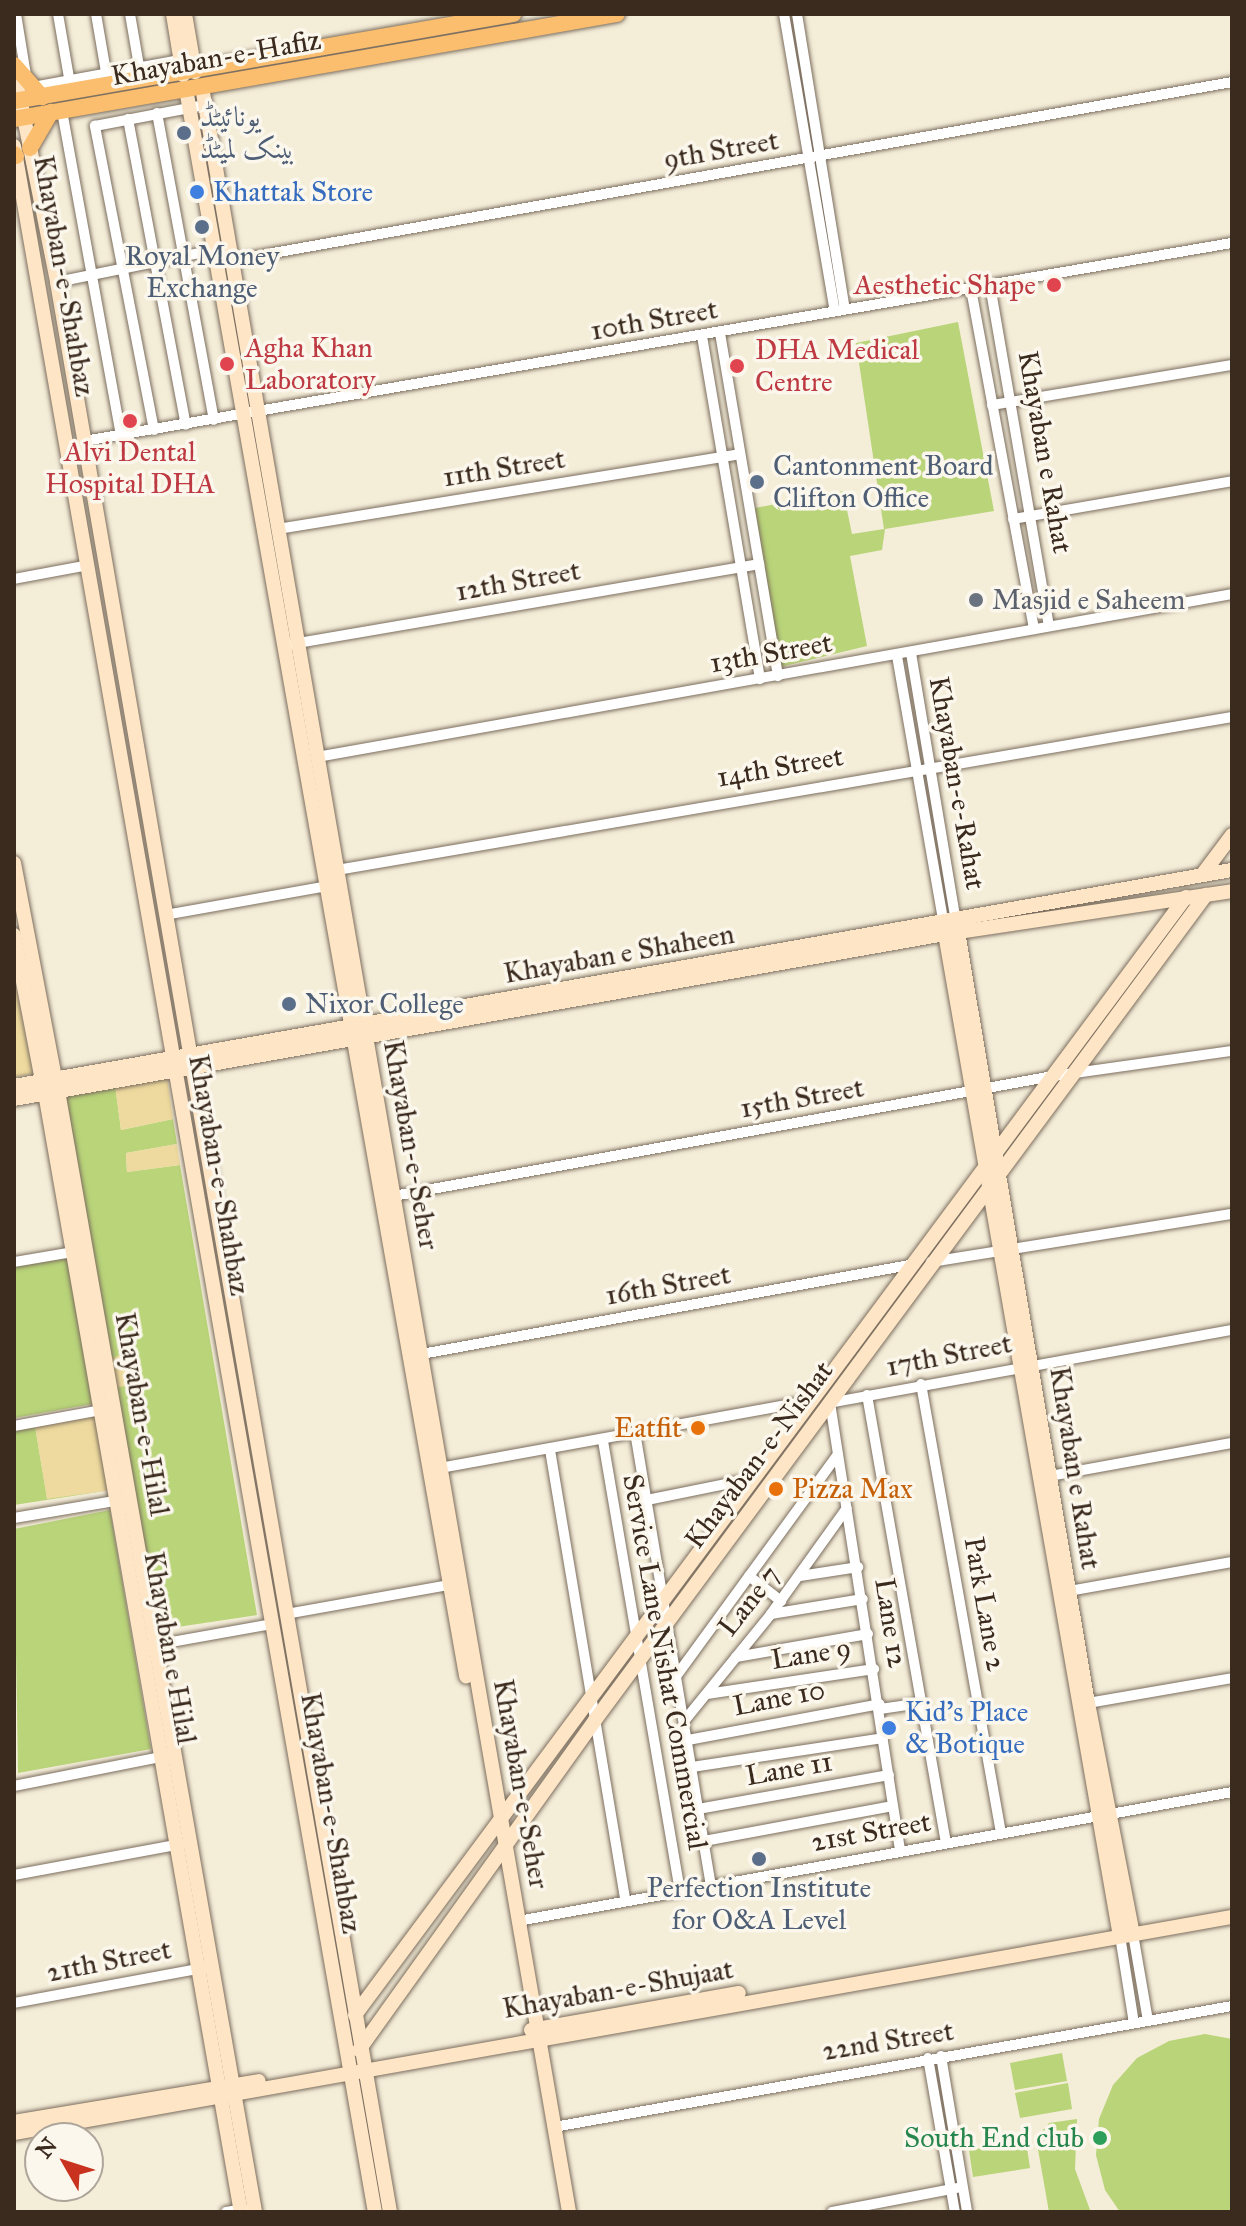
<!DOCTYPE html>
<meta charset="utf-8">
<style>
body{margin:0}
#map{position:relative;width:1246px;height:2226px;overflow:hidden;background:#f4edd8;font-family:"IM FELL Great Primer",Amiri,serif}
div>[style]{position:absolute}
.green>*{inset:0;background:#b9d479}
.sand>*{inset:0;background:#eeda9e}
.roads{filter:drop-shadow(0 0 2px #7c6e5f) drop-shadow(0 0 2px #7c6e5f)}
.street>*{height:10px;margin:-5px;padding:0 5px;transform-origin:5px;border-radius:5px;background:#fff}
.secondary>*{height:14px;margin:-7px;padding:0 7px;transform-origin:7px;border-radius:7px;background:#fde5c5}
.primary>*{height:16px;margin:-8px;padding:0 8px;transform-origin:8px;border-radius:8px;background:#fbbe6e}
.dots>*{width:22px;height:22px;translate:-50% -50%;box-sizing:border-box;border:4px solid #fbf7ec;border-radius:50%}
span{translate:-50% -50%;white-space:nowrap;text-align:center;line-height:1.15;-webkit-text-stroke:7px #fbf7ec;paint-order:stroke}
.street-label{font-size:28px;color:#3b2a1e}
.service-label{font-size:28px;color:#4e5e75}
.left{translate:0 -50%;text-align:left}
.shop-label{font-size:28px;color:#366cbe}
.health-label{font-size:28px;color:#be3a42}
.right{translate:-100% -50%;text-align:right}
.worship-label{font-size:28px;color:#5b616d}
.food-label{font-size:28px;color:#c56008}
.leisure-label{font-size:28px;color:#27864d}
.frame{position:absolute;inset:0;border:16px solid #3b2a1e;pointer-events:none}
.north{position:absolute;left:24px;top:2122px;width:80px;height:80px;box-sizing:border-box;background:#fbf7ec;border:2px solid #aea59a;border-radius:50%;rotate:309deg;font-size:22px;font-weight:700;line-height:32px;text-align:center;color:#3b2a1e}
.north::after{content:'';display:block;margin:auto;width:28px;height:36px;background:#c8321e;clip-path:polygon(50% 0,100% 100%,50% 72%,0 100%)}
</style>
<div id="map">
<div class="green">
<i style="clip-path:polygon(958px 322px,994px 511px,885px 529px,882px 550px,850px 556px,867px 646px,780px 667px,755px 508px,843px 491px,852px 534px,884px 529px,856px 343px)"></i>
<i style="clip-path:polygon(115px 1085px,121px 1130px,173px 1119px,177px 1144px,126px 1153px,127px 1172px,180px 1165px,257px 1615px,164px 1629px,158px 1624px,62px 1093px)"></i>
<i style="clip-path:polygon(71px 1255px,92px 1404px,14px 1418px,14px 1266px)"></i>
<i style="clip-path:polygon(35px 1426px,47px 1498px,111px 1490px,14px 1505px,14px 1429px)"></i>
<i style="clip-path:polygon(110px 1510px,151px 1749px,18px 1773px,14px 1529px)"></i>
<i style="clip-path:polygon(1205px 2034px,1232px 2039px,1232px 2212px,1120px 2212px,1105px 2190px,1096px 2155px,1099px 2119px,1113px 2085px,1137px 2058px,1169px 2041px)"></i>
<i style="clip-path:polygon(1062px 2053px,1067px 2081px,1015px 2090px,1010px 2063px)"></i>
<i style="clip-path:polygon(1068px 2083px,1072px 2109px,1020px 2118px,1015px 2093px)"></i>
<i style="clip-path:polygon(1077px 2119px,1075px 2169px,1090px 2210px,1049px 2212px,1036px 2138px,1049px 2123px)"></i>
<i style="clip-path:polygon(1026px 2141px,1030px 2168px,973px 2177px,969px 2150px)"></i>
</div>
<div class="sand">
<i style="clip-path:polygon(14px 976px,33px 1074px,14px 1077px)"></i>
<i style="clip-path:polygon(167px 1078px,173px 1119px,121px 1130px,115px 1085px)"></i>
<i style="clip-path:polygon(177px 1144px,180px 1165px,127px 1172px,126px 1153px)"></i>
<i style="clip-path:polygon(133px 1347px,139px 1358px,137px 1384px,115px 1388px,107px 1353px,114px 1358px)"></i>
<i style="clip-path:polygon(99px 1413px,111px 1490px,47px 1499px,35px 1426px)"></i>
</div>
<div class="roads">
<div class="street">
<i style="left:16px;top:14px;width:62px;rotate:80.7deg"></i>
<i style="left:58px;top:14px;width:65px;rotate:80.2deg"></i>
<i style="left:96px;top:14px;width:59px;rotate:80.2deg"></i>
<i style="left:130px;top:14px;width:53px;rotate:80.2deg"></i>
<i style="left:784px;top:14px;width:301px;rotate:80.3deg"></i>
<i style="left:797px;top:14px;width:299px;rotate:80.8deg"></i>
<i style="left:33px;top:87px;width:155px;rotate:-10.4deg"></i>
<i style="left:62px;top:111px;width:329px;rotate:79.7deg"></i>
<i style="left:157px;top:113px;width:312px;rotate:79.5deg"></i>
<i style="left:128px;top:119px;width:311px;rotate:79.3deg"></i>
<i style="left:217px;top:263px;width:1031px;rotate:-10.11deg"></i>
<i style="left:57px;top:282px;width:176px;rotate:-11.5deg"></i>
<i style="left:990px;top:285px;width:346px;rotate:80.2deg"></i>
<i style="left:971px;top:289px;width:346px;rotate:79.5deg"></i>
<i style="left:720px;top:333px;width:348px;rotate:80.4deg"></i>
<i style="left:702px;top:336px;width:348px;rotate:80.4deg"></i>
<i style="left:992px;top:405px;width:243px;rotate:-9.5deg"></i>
<i style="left:154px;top:430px;width:310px;rotate:-101deg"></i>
<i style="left:95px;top:126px;width:112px;rotate:-10.8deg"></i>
<i style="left:84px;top:441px;width:1165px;rotate:-9.79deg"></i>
<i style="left:1013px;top:519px;width:222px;rotate:-9.8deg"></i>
<i style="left:278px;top:529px;width:467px;rotate:-9.2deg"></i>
<i style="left:14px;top:579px;width:76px;rotate:-10.6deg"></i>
<i style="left:292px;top:644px;width:474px;rotate:-9.7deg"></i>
<i style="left:911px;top:653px;width:273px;rotate:80.5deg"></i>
<i style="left:897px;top:656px;width:272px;rotate:80.1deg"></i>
<i style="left:317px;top:757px;width:929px;rotate:-10.1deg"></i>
<i style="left:337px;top:870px;width:908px;rotate:-9.7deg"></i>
<i style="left:165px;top:915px;width:171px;rotate:-10.1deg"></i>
<i style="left:388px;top:1197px;width:676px;rotate:-10.31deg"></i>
<i style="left:1053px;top:1076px;width:181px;rotate:-8deg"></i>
<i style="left:14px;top:1262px;width:66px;rotate:-9.6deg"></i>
<i style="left:931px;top:1262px;width:305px;rotate:-9.1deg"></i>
<i style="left:416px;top:1355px;width:507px;rotate:-10.34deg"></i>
<i style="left:921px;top:1384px;width:456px;rotate:79.9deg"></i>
<i style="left:867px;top:1395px;width:455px;rotate:80deg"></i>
<i style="left:829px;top:1403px;width:410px;rotate:-10.3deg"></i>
<i style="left:830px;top:1403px;width:452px;rotate:81.1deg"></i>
<i style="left:14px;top:1426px;width:95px;rotate:-10.4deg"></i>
<i style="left:635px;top:1432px;width:459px;rotate:80.5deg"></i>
<i style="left:603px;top:1441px;width:457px;rotate:80.3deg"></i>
<i style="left:550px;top:1450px;width:456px;rotate:80.5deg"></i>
<i style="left:440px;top:1468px;width:379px;rotate:-10.3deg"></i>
<i style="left:1050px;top:1476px;width:185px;rotate:-10.3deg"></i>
<i style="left:647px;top:1500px;width:110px;rotate:-11.5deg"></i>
<i style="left:14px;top:1518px;width:108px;rotate:-9.6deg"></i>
<i style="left:749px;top:1576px;width:41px;rotate:38deg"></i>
<i style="left:800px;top:1576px;width:59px;rotate:-8.8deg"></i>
<i style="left:1069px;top:1591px;width:166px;rotate:-10.1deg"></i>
<i style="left:286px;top:1614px;width:171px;rotate:-10.1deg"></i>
<i style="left:771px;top:1614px;width:93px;rotate:-9.3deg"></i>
<i style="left:149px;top:1646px;width:125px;rotate:-10.1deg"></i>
<i style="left:736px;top:1657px;width:134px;rotate:-9.9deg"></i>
<i style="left:677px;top:1675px;width:273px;rotate:-53.9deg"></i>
<i style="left:707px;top:1694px;width:169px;rotate:-8.5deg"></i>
<i style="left:1088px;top:1703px;width:146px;rotate:-9.8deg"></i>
<i style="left:880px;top:1709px;width:41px;rotate:-8.3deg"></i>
<i style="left:685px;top:1720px;width:136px;rotate:-50.9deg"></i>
<i style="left:771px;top:1614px;width:130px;rotate:-54.4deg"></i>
<i style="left:688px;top:1740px;width:195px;rotate:-10.6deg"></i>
<i style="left:692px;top:1767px;width:193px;rotate:-8.6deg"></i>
<i style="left:14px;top:1786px;width:154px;rotate:-11.2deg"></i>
<i style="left:698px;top:1809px;width:194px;rotate:-10.1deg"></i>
<i style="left:704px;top:1841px;width:192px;rotate:-10.5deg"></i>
<i style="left:14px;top:1875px;width:170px;rotate:-10.5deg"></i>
<i style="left:518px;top:1921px;width:726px;rotate:-10.24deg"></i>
<i style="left:1133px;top:1934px;width:88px;rotate:80.2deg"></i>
<i style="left:1120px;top:1936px;width:88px;rotate:80.9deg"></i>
<i style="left:14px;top:2003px;width:192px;rotate:-10.5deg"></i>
<i style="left:941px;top:2056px;width:158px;rotate:80.5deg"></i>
<i style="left:928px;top:2058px;width:156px;rotate:80.1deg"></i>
<i style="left:554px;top:2127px;width:689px;rotate:-10.12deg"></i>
<i style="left:226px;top:2212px;width:19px;rotate:-9deg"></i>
<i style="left:832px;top:2212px;width:127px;rotate:-10.9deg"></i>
</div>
<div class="secondary">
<i style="left:173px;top:14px;width:62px;rotate:80.7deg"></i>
<i style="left:185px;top:14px;width:59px;rotate:80.2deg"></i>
<i style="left:14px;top:68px;width:218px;rotate:78.6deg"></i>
<i style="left:57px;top:282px;width:1959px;rotate:80.21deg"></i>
<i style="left:202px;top:87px;width:2156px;rotate:80.2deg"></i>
<i style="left:186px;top:89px;width:1612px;rotate:79.99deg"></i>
<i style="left:14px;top:146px;width:2097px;rotate:80.09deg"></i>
<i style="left:14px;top:863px;width:219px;rotate:79.2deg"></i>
<i style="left:1202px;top:875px;width:50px;rotate:-53.1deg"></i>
<i style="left:957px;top:926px;width:788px;rotate:80.43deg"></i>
<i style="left:1088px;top:1703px;width:235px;rotate:79deg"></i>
<i style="left:944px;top:928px;width:1023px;rotate:80.1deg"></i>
<i style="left:14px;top:935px;width:149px;rotate:79.1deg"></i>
<i style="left:14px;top:1086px;width:1237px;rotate:-10.06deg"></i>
<i style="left:58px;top:1091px;width:1138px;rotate:80.03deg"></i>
<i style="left:45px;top:1093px;width:1136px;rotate:80.07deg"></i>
<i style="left:14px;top:1099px;width:946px;rotate:-10.05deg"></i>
<i style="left:945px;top:934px;width:290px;rotate:-8.5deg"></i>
<i style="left:355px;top:2015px;width:1393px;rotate:-53.38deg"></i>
<i style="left:531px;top:2030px;width:211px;rotate:-10.1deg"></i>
<i style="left:359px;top:2050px;width:406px;rotate:-54.4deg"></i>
<i style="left:595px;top:1720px;width:1027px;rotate:-53.48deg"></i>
<i style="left:14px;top:2122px;width:248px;rotate:-9.5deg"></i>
<i style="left:14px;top:2133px;width:1237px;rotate:-10.06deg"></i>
</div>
<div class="primary">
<i style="left:14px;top:65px;width:43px;rotate:48.8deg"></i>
<i style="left:14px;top:101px;width:507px;rotate:-9.89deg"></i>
<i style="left:14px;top:119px;width:612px;rotate:-9.88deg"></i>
<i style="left:30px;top:148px;width:42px;rotate:-59.7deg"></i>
<i style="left:14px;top:154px;width:3px;rotate:45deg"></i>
</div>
</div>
<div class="dots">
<i style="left:184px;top:133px;background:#5c6f8a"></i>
<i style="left:197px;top:192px;background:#3f7fe0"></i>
<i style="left:202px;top:227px;background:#5c6f8a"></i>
<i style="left:1054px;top:285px;background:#e0444e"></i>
<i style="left:227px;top:364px;background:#e0444e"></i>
<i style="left:737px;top:366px;background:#e0444e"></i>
<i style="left:130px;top:421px;background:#e0444e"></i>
<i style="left:757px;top:482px;background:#5c6f8a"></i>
<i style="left:976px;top:600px;background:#6b7280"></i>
<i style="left:289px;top:1004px;background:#5c6f8a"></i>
<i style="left:698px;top:1428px;background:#e8710a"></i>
<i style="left:776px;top:1489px;background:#e8710a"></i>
<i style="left:889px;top:1728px;background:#3f7fe0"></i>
<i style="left:759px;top:1859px;background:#5c6f8a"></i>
<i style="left:1100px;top:2138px;background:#2e9e5b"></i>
</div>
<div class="street-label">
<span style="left:216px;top:58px;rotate:-10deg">Khayaban-e-Hafiz</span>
<span style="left:721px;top:150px;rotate:-10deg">9th Street</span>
<span style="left:64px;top:276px;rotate:80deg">Khayaban-e-Shahbaz</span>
<span style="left:654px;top:320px;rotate:-10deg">10th Street</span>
<span style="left:1045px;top:452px;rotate:80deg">Khayaban e Rahat</span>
<span style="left:504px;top:468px;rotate:-9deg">11th Street</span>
<span style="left:518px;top:581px;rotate:-10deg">12th Street</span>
<span style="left:771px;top:653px;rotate:-10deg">13th Street</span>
<span style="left:780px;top:767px;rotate:-10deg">14th Street</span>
<span style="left:957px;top:783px;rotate:80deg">Khayaban-e-Rahat</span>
<span style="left:619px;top:954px;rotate:-10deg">Khayaban e Shaheen</span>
<span style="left:802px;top:1098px;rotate:-10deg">15th Street</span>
<span style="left:411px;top:1145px;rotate:80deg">Khayaban-e-Seher</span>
<span style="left:219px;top:1175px;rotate:80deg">Khayaban-e-Shahbaz</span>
<span style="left:668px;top:1285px;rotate:-10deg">16th Street</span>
<span style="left:949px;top:1355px;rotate:-11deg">17th Street</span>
<span style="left:142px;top:1414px;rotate:80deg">Khayaban-e-Hilal</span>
<span style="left:759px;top:1455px;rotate:-53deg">Khayaban-e-Nishat</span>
<span style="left:1075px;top:1468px;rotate:81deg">Khayaban e Rahat</span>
<span style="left:749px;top:1601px;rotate:-52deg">Lane 7</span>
<span style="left:985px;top:1604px;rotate:80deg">Park Lane 2</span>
<span style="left:891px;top:1623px;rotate:81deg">Lane 12</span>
<span style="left:170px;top:1648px;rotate:80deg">Khayaban e Hilal</span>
<span style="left:811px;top:1654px;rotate:-9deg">Lane 9</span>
<span style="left:665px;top:1662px;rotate:80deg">Service Lane Nishat Commercial</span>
<span style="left:779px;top:1698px;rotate:-11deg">Lane 10</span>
<span style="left:789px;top:1769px;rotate:-10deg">Lane 11</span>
<span style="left:521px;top:1784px;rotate:80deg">Khayaban-e-Seher</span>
<span style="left:331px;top:1813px;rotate:80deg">Khayaban-e-Shahbaz</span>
<span style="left:871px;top:1832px;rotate:-10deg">21st Street</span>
<span style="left:109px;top:1961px;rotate:-11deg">21th Street</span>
<span style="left:618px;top:1989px;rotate:-10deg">Khayaban-e-Shujaat</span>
<span style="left:888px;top:2041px;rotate:-9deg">22nd Street</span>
</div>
<div class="service-label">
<span class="left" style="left:200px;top:133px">یونائیٹڈ<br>بینک لمیٹڈ</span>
<span style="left:202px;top:272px">Royal Money<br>Exchange</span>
<span class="left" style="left:773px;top:482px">Cantonment Board<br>Clifton Office</span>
<span class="left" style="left:305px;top:1004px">Nixor College</span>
<span style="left:759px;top:1904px">Perfection Institute<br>for O&amp;A Level</span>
</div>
<div class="shop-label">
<span class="left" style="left:213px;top:192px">Khattak Store</span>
<span class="left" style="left:905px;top:1728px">Kid's Place<br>&amp; Botique</span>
</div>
<div class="health-label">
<span class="right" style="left:1036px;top:285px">Aesthetic Shape</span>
<span class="left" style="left:245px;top:364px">Agha Khan<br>Laboratory</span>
<span class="left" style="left:755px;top:366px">DHA Medical<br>Centre</span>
<span style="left:130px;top:468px">Alvi Dental<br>Hospital DHA</span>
</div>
<div class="worship-label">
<span class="left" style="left:992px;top:600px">Masjid e Saheem</span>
</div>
<div class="food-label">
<span class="right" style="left:682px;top:1428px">Eatfit</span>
<span class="left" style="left:792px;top:1489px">Pizza Max</span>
</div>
<div class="leisure-label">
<span class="right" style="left:1084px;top:2138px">South End club</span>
</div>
<div class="frame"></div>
<div class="north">N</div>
</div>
